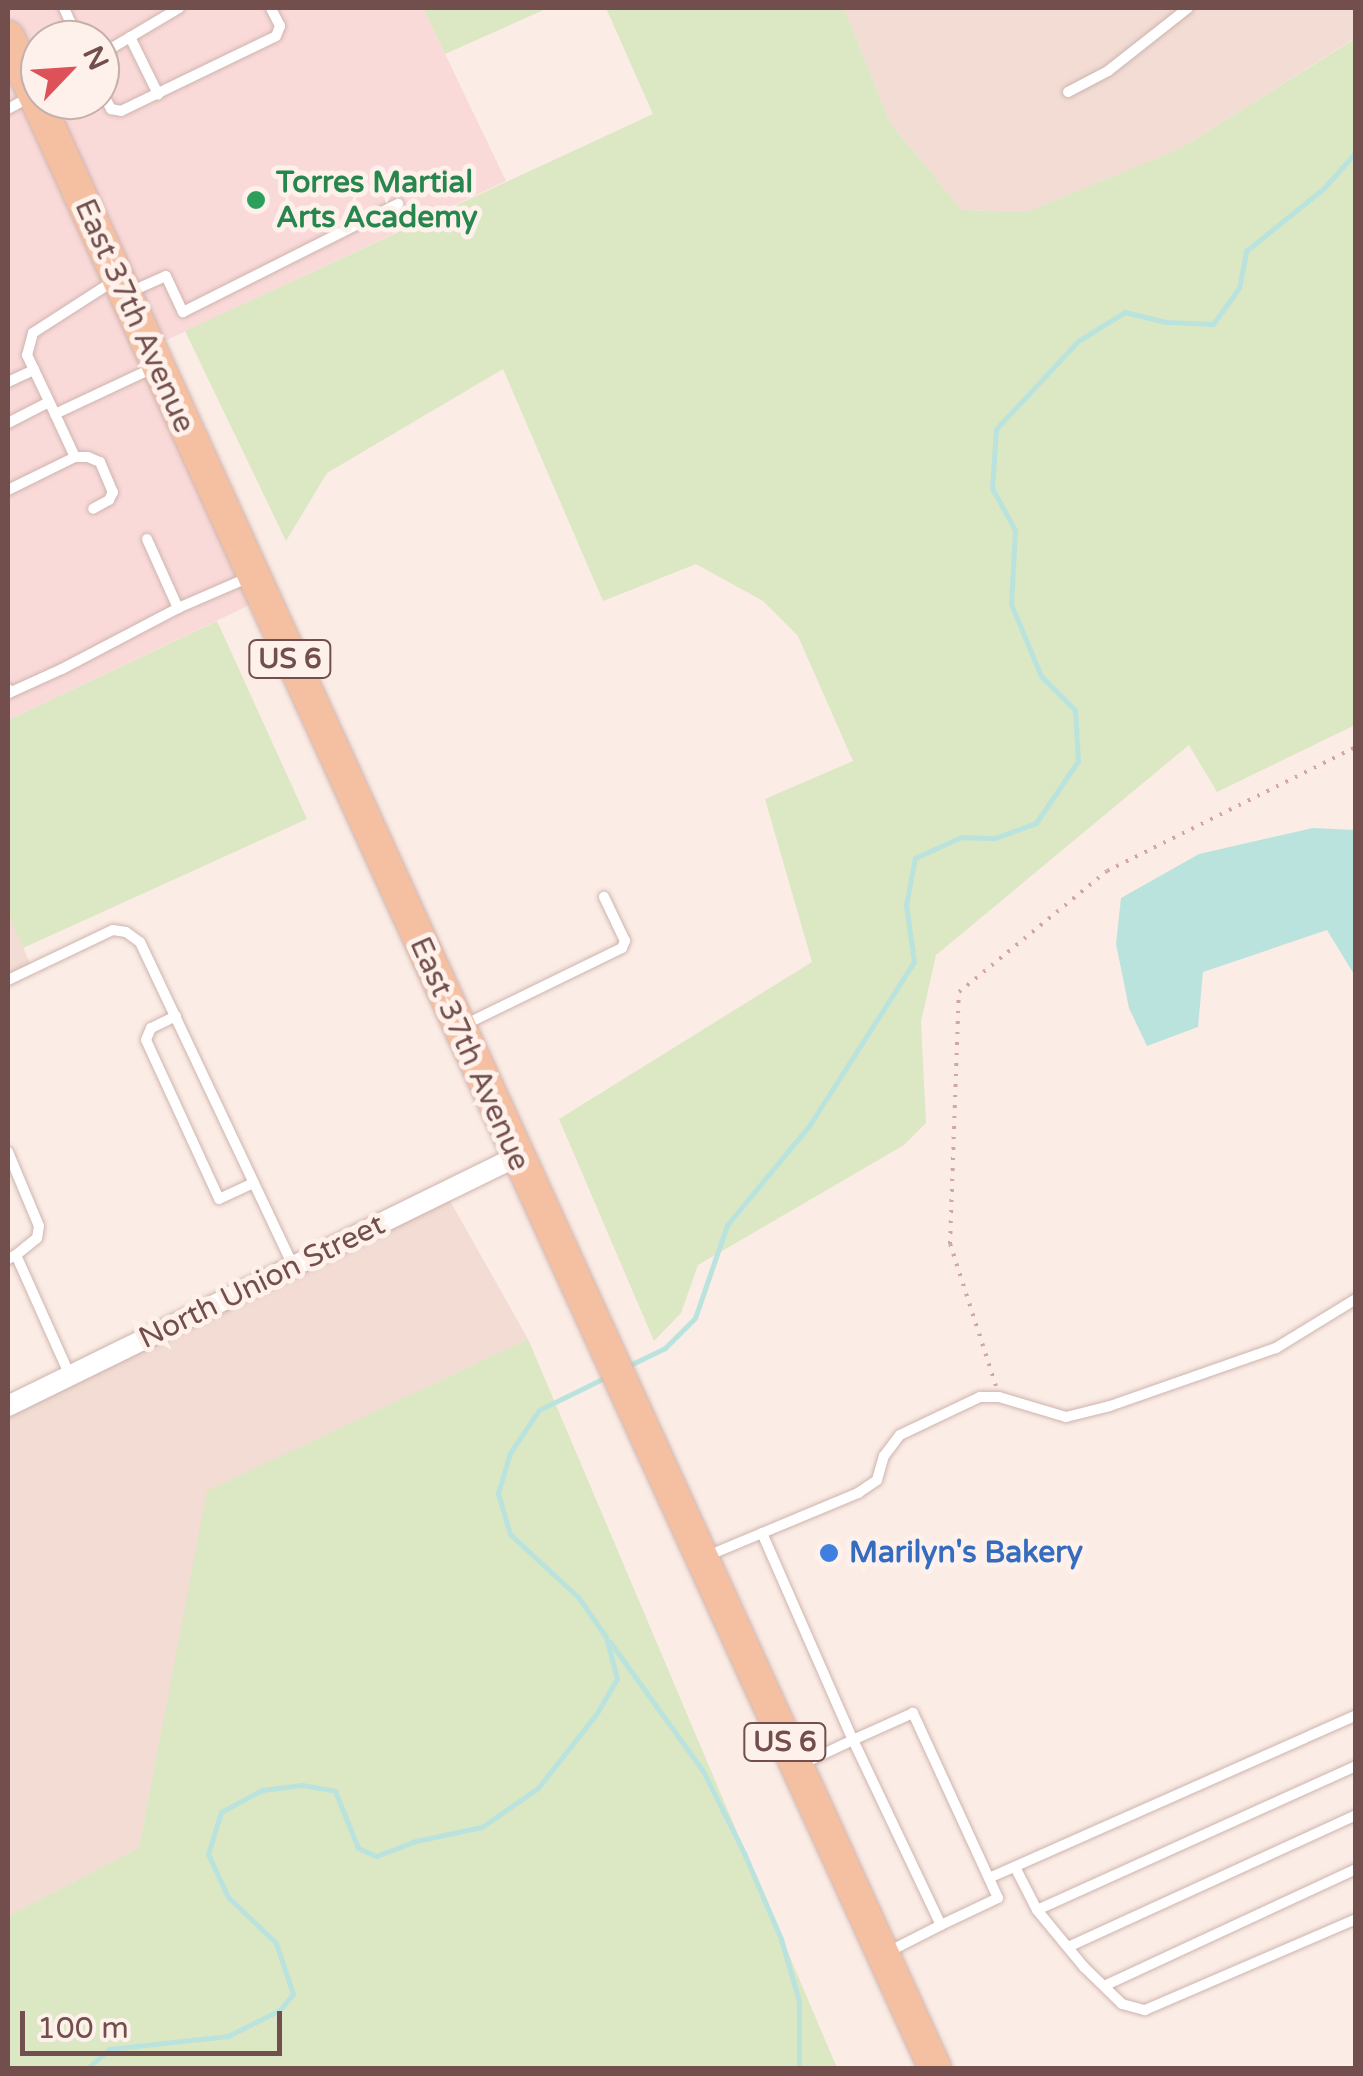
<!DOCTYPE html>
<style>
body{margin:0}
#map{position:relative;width:1363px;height:2076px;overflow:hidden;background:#fbece5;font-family:"Varela Round",sans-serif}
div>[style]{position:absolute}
.residential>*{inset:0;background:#f2dcd4}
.commercial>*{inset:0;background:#fadad9}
.green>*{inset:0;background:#dce7c4}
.water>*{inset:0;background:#bbe3de}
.stream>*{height:5px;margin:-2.5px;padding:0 2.5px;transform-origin:2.5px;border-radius:2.5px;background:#bbe3de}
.path>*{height:4px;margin-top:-2px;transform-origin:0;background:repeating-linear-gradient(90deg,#d3a7a1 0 2.5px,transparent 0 10.5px)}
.roads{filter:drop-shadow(0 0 2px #ceb4af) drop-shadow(0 0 2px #ceb4af)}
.lane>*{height:10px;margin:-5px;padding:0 5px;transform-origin:5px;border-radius:5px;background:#fff}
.street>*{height:20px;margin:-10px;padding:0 10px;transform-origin:10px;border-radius:10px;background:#fff}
.primary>*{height:32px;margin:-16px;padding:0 16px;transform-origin:16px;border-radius:16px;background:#f5bfa1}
.dots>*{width:28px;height:28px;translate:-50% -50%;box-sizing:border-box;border:5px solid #fef1eb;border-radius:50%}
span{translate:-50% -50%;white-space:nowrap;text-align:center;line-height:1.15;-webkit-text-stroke:10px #fef1eb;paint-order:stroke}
.shield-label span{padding:2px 8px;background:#fef1eb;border:2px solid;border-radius:8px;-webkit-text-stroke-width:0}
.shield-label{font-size:28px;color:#724f4c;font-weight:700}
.leisure-label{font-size:30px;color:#27864d;font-weight:700}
.left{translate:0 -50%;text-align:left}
.street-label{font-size:30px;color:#724f4c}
.shop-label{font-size:30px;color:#366cbe;font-weight:700}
.frame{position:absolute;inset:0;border:10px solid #724f4c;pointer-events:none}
.north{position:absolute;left:20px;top:20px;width:100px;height:100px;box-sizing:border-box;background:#fef1eb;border:2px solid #c6b0ab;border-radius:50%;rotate:65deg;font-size:28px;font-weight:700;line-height:40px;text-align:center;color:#724f4c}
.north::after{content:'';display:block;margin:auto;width:35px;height:45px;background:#dd5158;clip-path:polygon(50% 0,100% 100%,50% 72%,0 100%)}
.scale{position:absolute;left:20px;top:2011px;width:262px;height:45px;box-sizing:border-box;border:5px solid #724f4c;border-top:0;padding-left:12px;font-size:30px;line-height:35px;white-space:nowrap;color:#724f4c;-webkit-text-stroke:8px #fef1eb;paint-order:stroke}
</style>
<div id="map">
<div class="residential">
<i style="clip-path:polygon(844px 8px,1355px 8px,1355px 38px,1181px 148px,1027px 212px,962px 210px,890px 123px)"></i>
<i style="clip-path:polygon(8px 913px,32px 968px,8px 979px)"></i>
<i style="clip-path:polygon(445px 1192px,528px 1339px,208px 1491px,139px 1848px,8px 1916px,8px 1405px)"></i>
</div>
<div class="commercial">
<i style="clip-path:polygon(8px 8px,423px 8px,506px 181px,154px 346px,44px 100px,100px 100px,100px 40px,40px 40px,40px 92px,8px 19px)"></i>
<i style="clip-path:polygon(8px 56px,256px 602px,8px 720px)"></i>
</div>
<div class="green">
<i style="clip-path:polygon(423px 8px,548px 8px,445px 54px)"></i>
<i style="clip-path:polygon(606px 8px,844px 8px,890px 123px,962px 210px,1027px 212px,1181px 148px,1356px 38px,1355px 725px,1217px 792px,1189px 745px,936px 955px,921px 1022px,926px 1123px,904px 1145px,698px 1265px,681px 1313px,654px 1341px,559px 1119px,812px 962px,765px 799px,853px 761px,798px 636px,763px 601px,696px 564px,603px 601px,503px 369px,327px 473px,286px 541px,185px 331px,653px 114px)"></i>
<i style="clip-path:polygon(217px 621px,307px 819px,23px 948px,8px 913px,8px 720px)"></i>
<i style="clip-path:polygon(528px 1339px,837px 2068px,8px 2068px,8px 1916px,139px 1848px,207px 1491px)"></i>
</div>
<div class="water">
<i style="clip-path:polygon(1313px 828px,1355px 830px,1355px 976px,1327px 930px,1203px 972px,1198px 1027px,1147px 1046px,1129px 1008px,1116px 944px,1121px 898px,1199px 854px)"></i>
</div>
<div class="stream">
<i style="left:630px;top:1365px;width:39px;rotate:-26deg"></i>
<i style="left:665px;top:1348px;width:42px;rotate:-45deg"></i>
<i style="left:695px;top:1318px;width:98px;rotate:-71deg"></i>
<i style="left:727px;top:1225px;width:129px;rotate:-50.4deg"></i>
<i style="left:809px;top:1126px;width:195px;rotate:-57.4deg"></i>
<i style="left:914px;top:962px;width:58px;rotate:-98deg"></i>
<i style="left:906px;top:905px;width:48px;rotate:-79.2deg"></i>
<i style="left:915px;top:858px;width:51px;rotate:-24.5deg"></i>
<i style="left:961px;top:837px;width:34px;rotate:2deg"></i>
<i style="left:995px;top:838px;width:44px;rotate:-20.1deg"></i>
<i style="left:1036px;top:823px;width:75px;rotate:-55.9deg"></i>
<i style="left:1078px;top:761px;width:51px;rotate:-93.4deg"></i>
<i style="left:1075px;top:710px;width:48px;rotate:-135deg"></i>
<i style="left:1041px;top:676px;width:78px;rotate:-112.6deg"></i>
<i style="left:1011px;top:604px;width:74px;rotate:-86.9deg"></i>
<i style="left:1015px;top:530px;width:48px;rotate:-118.7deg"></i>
<i style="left:992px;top:488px;width:59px;rotate:-86.1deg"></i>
<i style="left:996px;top:429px;width:120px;rotate:-47deg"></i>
<i style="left:1078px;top:341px;width:55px;rotate:-31.7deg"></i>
<i style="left:1125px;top:312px;width:42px;rotate:13.7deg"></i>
<i style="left:1166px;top:322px;width:47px;rotate:2.4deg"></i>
<i style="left:1213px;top:324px;width:44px;rotate:-54.2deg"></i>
<i style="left:1239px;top:288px;width:38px;rotate:-79deg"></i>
<i style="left:1246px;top:251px;width:100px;rotate:-38.9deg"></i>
<i style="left:1324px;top:188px;width:48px;rotate:-48.4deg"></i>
<i style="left:610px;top:1642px;width:159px;rotate:54.2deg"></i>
<i style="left:703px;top:1771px;width:92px;rotate:63.4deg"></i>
<i style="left:744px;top:1853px;width:94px;rotate:66.7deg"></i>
<i style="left:781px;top:1939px;width:65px;rotate:73.8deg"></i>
<i style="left:799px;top:2001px;width:67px;rotate:90deg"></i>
<i style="left:88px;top:2068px;width:28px;rotate:-42deg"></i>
<i style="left:109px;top:2049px;width:120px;rotate:-6.2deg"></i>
<i style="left:228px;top:2036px;width:58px;rotate:-26.6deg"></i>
<i style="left:280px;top:2010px;width:21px;rotate:-51deg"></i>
<i style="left:293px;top:1994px;width:54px;rotate:-108.4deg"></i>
<i style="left:276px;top:1943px;width:66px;rotate:-136.2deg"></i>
<i style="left:228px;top:1897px;width:47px;rotate:-114.9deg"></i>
<i style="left:208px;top:1854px;width:44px;rotate:-72.8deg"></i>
<i style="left:221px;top:1812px;width:47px;rotate:-28.2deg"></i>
<i style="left:262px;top:1790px;width:40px;rotate:-7.1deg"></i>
<i style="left:302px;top:1785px;width:34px;rotate:10deg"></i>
<i style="left:335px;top:1791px;width:61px;rotate:68deg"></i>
<i style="left:358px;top:1848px;width:20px;rotate:24deg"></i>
<i style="left:376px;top:1856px;width:43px;rotate:-20.6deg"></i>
<i style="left:416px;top:1841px;width:67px;rotate:-12deg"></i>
<i style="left:482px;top:1827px;width:68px;rotate:-34.9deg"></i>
<i style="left:538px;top:1788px;width:95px;rotate:-51.8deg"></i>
<i style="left:597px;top:1713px;width:39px;rotate:-60deg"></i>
<i style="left:617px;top:1679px;width:43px;rotate:-104.7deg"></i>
<i style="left:606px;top:1637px;width:47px;rotate:-124.7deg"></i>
<i style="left:579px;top:1598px;width:94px;rotate:-137.2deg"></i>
<i style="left:510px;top:1534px;width:43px;rotate:-106.3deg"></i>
<i style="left:498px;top:1493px;width:42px;rotate:-73.3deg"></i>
<i style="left:510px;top:1453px;width:52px;rotate:-56deg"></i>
<i style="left:539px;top:1410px;width:75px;rotate:-26.2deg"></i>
</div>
<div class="path">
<i style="left:996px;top:1386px;width:149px;rotate:-107.9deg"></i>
<i style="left:950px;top:1244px;width:252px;rotate:-88deg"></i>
<i style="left:959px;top:992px;width:191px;rotate:-39.3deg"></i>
<i style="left:1107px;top:871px;width:278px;rotate:-26.5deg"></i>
</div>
<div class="roads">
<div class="lane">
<i style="left:64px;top:8px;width:35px;rotate:66deg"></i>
<i style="left:130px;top:37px;width:64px;rotate:63.8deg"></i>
<i style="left:100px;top:55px;width:92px;rotate:-30.7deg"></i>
<i style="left:100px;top:89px;width:23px;rotate:61deg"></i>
<i style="left:111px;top:109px;width:10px;rotate:11deg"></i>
<i style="left:121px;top:111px;width:172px;rotate:-25.8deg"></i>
<i style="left:276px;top:36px;width:11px;rotate:-68deg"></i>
<i style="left:280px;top:26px;width:20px;rotate:-117deg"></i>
<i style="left:1068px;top:92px;width:45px;rotate:-27.7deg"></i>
<i style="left:1108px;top:71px;width:102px;rotate:-38.2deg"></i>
<i style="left:8px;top:109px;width:23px;rotate:-29deg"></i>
<i style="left:112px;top:282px;width:94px;rotate:147.2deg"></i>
<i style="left:33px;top:333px;width:23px;rotate:105deg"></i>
<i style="left:27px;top:355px;width:65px;rotate:64.6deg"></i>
<i style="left:55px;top:414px;width:110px;rotate:-25.2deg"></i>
<i style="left:130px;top:292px;width:39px;rotate:-24deg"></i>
<i style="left:166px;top:276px;width:40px;rotate:65deg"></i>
<i style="left:183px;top:312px;width:241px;rotate:-26.7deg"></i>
<i style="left:8px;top:382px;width:29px;rotate:-25deg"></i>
<i style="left:55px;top:414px;width:47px;rotate:65.1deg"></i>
<i style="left:8px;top:423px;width:46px;rotate:-27.1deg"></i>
<i style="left:8px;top:490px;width:75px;rotate:-26.2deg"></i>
<i style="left:75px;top:457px;width:13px"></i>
<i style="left:88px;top:457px;width:13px;rotate:23deg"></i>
<i style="left:100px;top:462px;width:33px;rotate:67deg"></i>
<i style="left:113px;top:492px;width:9px;rotate:117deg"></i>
<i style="left:109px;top:500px;width:18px;rotate:151deg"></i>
<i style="left:147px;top:539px;width:76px;rotate:65.8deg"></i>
<i style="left:8px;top:689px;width:4px;rotate:76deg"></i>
<i style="left:9px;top:693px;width:58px;rotate:-24.4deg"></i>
<i style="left:62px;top:669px;width:131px;rotate:-27.7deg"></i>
<i style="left:178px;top:608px;width:81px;rotate:-23.4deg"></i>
<i style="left:8px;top:980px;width:116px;rotate:-25.5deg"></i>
<i style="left:113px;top:930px;width:13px;rotate:9deg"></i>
<i style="left:126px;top:932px;width:17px;rotate:36deg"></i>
<i style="left:140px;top:942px;width:357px;rotate:64.7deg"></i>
<i style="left:176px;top:1016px;width:28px;rotate:154deg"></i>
<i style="left:151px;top:1028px;width:13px;rotate:113deg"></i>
<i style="left:146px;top:1040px;width:175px;rotate:65.3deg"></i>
<i style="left:219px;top:1199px;width:38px;rotate:-25deg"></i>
<i style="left:462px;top:1026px;width:178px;rotate:-26deg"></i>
<i style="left:622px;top:948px;width:8px;rotate:-67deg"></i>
<i style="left:625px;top:941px;width:49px;rotate:-115.5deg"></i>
<i style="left:8px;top:1152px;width:80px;rotate:67.3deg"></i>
<i style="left:39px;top:1226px;width:12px;rotate:99deg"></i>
<i style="left:37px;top:1238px;width:27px;rotate:141deg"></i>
<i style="left:8px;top:1259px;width:9px;rotate:-27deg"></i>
<i style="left:16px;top:1255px;width:133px;rotate:65.9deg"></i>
<i style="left:762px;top:1533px;width:226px;rotate:66.3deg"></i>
<i style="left:853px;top:1740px;width:205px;rotate:64.6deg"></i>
<i style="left:941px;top:1925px;width:63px;rotate:-25.3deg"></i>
<i style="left:998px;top:1898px;width:204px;rotate:-114.7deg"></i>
<i style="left:913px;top:1713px;width:66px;rotate:155.8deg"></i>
<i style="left:853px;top:1740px;width:54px;rotate:154.9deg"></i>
<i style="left:707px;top:1556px;width:164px;rotate:-22.6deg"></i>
<i style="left:858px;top:1493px;width:23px;rotate:-34deg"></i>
<i style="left:877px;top:1480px;width:25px;rotate:-74deg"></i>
<i style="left:884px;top:1456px;width:26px;rotate:-53deg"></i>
<i style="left:900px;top:1435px;width:89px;rotate:-25.4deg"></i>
<i style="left:980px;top:1397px;width:19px"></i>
<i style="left:999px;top:1397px;width:70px;rotate:16.6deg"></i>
<i style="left:1066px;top:1417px;width:45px;rotate:-14deg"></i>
<i style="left:1110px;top:1406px;width:176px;rotate:-19.3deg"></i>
<i style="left:1276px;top:1348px;width:94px;rotate:-31.5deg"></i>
<i style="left:1015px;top:1867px;width:48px;rotate:62.9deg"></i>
<i style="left:1037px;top:1910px;width:74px;rotate:50.5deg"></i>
<i style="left:1084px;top:1967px;width:53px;rotate:44.2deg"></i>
<i style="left:1122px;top:2004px;width:24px;rotate:15deg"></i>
<i style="left:1145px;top:2010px;width:230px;rotate:-23.3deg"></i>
<i style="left:989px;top:1878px;width:402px;rotate:-23.9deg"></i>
<i style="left:1037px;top:1910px;width:350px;rotate:-24.3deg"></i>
<i style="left:1068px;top:1947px;width:317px;rotate:-24.6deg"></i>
<i style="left:888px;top:1952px;width:59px;rotate:-27deg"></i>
<i style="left:1104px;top:1986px;width:278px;rotate:-24.9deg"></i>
</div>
<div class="street">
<i style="left:8px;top:1406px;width:566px;rotate:-26.11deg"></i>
</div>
<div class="primary">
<i style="left:8px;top:37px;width:2233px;rotate:65.47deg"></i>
</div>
</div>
<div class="dots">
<i style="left:256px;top:200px;background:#2e9e5b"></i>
<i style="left:829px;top:1553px;background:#3f7fe0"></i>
</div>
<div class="shield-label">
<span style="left:290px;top:659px">US 6</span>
<span style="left:785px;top:1742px">US 6</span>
</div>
<div class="leisure-label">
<span class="left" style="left:276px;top:200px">Torres Martial<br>Arts Academy</span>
</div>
<div class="street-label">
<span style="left:134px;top:316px;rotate:66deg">East 37th Avenue</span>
<span style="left:469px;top:1054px;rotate:66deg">East 37th Avenue</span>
<span style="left:262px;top:1282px;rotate:-26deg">North Union Street</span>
</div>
<div class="shop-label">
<span class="left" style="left:849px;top:1553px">Marilyn's Bakery</span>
</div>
<div class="frame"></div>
<div class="north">N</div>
<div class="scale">100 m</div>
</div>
